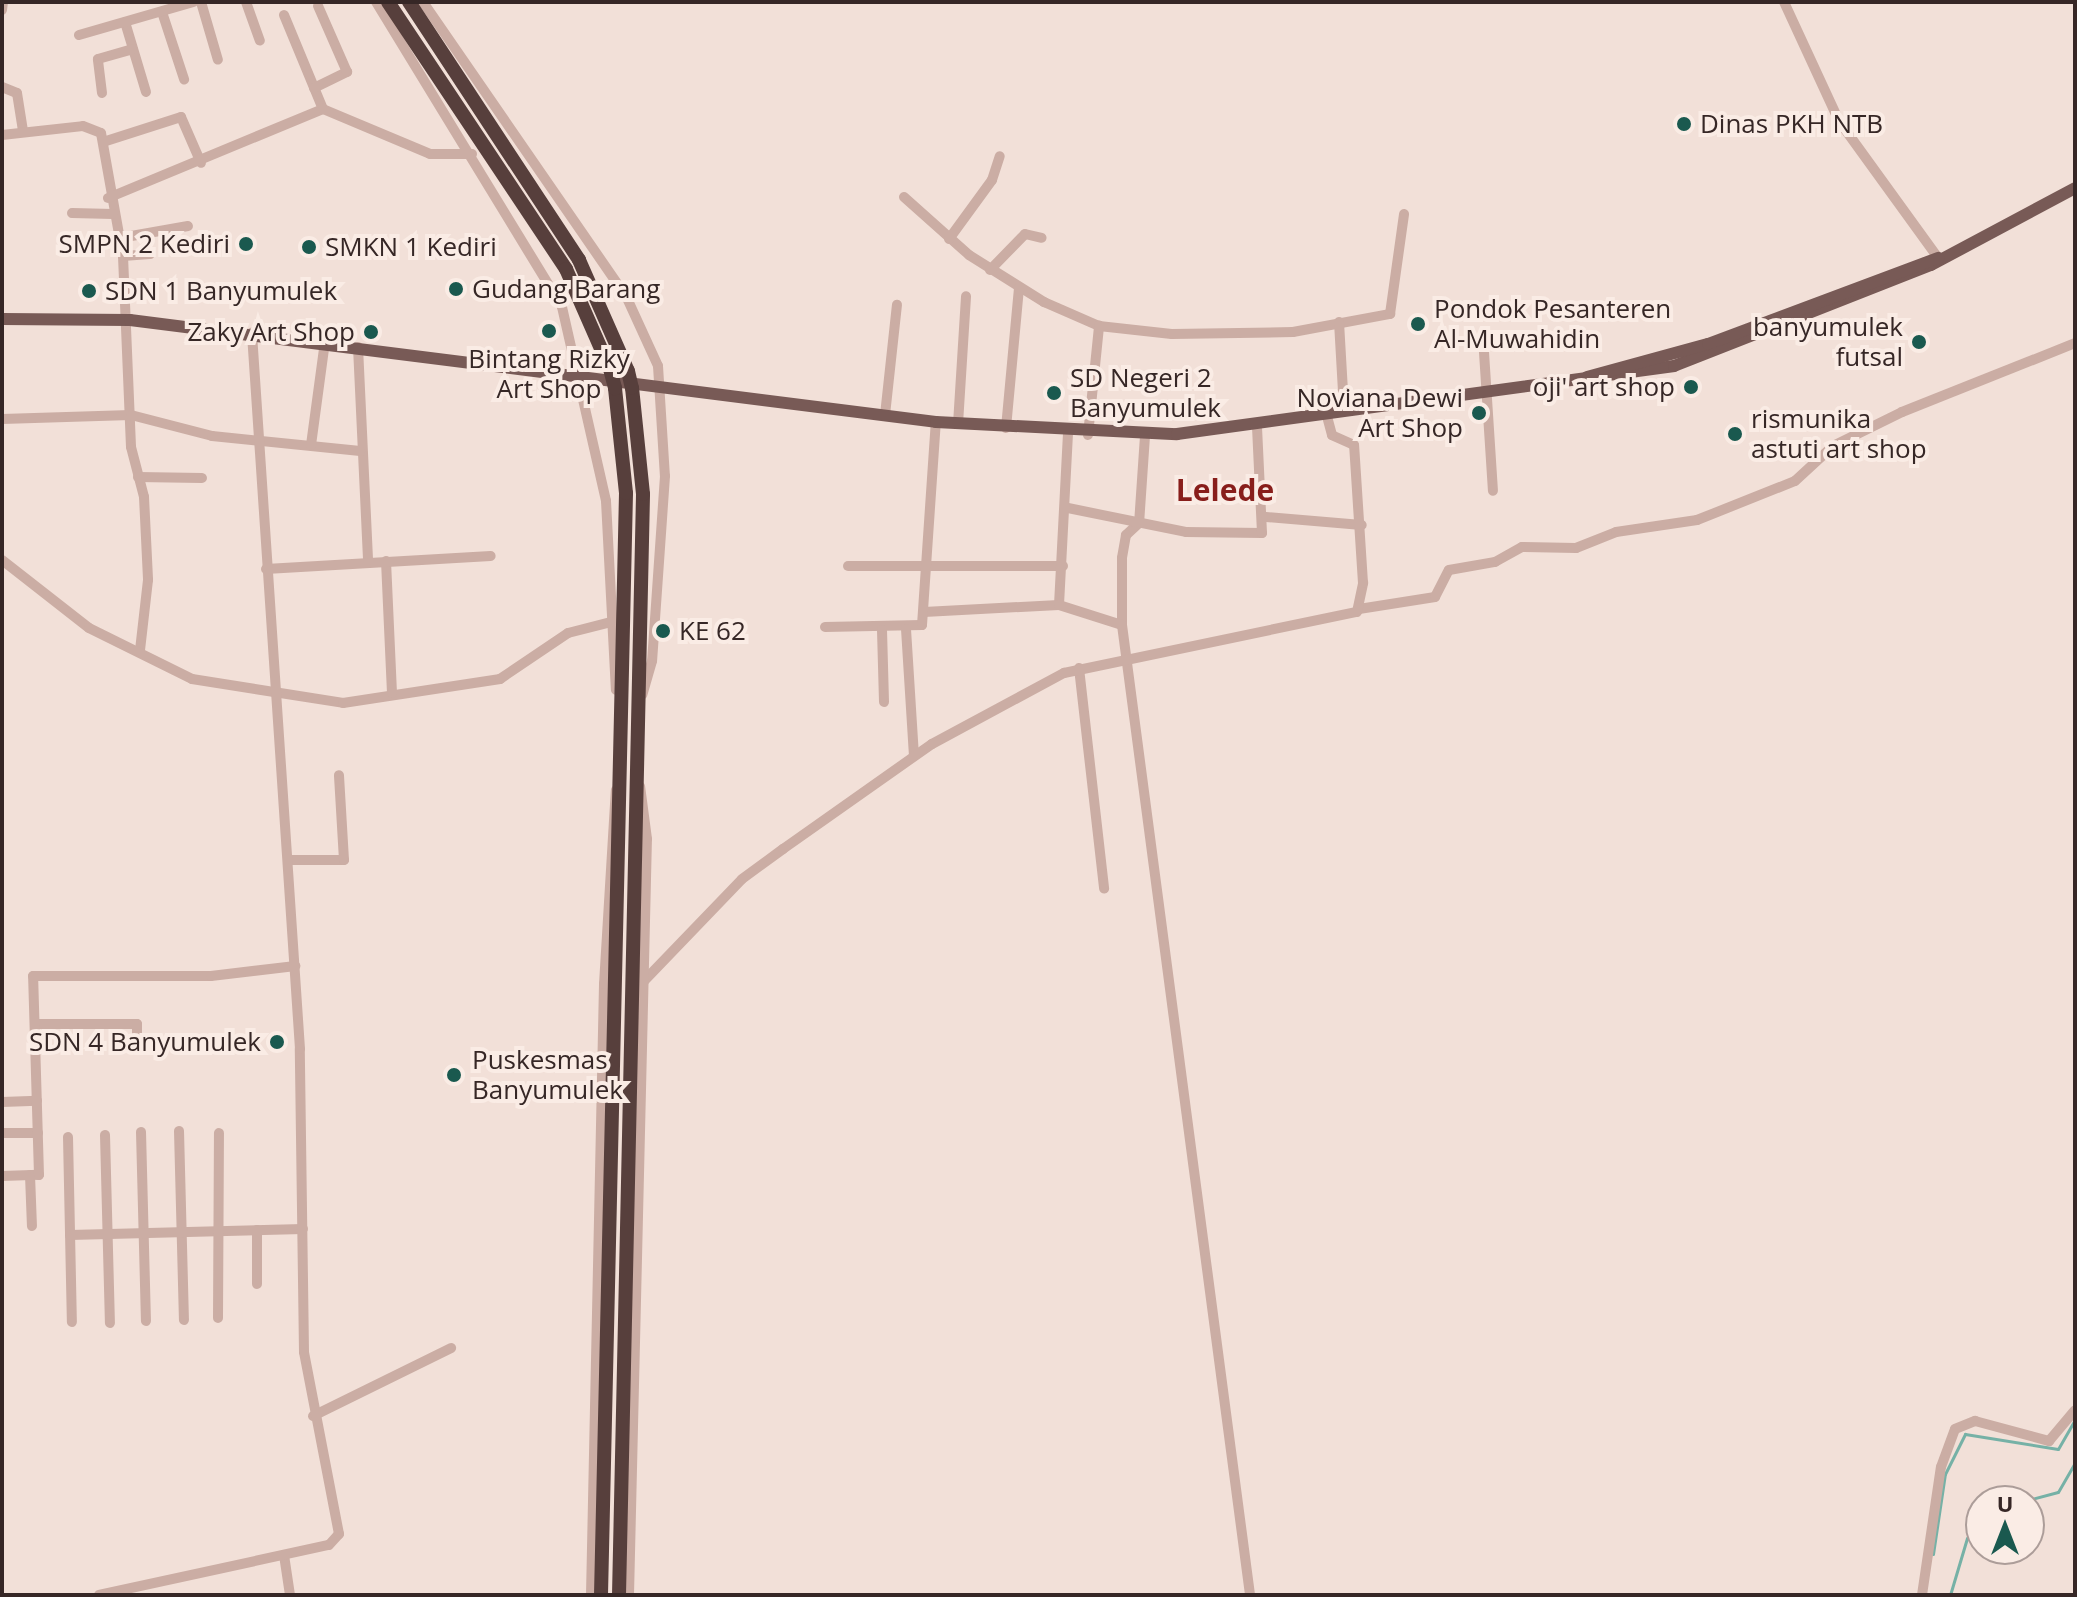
<!DOCTYPE html>
<style>
body{margin:0}
#map{position:relative;width:2077px;height:1597px;overflow:hidden;background:#f2e0d8;font-family:"Open Sans",sans-serif}
div>[style]{position:absolute}
.stream>*{height:3px;margin:-1.5px;padding:0 1.5px;transform-origin:1.5px;border-radius:1.5px;background:#76b1a6}
.minor>*{height:10px;margin:-5px;padding:0 5px;transform-origin:5px;border-radius:5px;background:#cbada4}
.major>*{height:12px;margin:-6px;padding:0 6px;transform-origin:6px;border-radius:6px;background:#785a56}
.highway>*{height:14px;margin:-7px;padding:0 7px;transform-origin:7px;border-radius:7px;background:#573f3c}
.highway-bridge>*{height:14px;margin:-7px;padding:0 7px;transform-origin:7px;border-radius:7px;background:#573f3c}
.dots>*{width:22px;height:22px;translate:-50% -50%;box-sizing:border-box;border:4px solid #faece5;border-radius:50%}
span{translate:-50% -50%;white-space:nowrap;text-align:center;line-height:1.15;-webkit-text-stroke:8px #faece5;paint-order:stroke}
.poi-label{font-size:26px;color:#362726}
.left{translate:0 -50%;text-align:left}
.right{translate:-100% -50%;text-align:right}
.quarter-label{font-size:30px;color:#881e1b;font-weight:700}
.frame{position:absolute;inset:0;border:4px solid #362726;pointer-events:none}
.north{position:absolute;left:1965px;top:1485px;width:80px;height:80px;box-sizing:border-box;background:#faece5;border:2px solid #ac9d99;border-radius:50%;rotate:0deg;font-size:22px;font-weight:700;line-height:32px;text-align:center;color:#362726}
.north::after{content:'';display:block;margin:auto;width:28px;height:36px;background:#1a594f;clip-path:polygon(50% 0,100% 100%,50% 72%,0 100%)}
</style>
<div id="map">
<div class="stream">
<i style="left:2024px;top:1501px;width:35px;rotate:-15deg"></i>
<i style="left:2058px;top:1492px;width:34px;rotate:-60deg"></i>
<i style="left:1933px;top:1554px;width:81px;rotate:-81.5deg"></i>
<i style="left:1945px;top:1474px;width:45px;rotate:-63.4deg"></i>
<i style="left:1965px;top:1434px;width:94px;rotate:9.2deg"></i>
<i style="left:2058px;top:1449px;width:34px;rotate:-60deg"></i>
<i style="left:1950px;top:1595px;width:59px;rotate:-73.4deg"></i>
<i style="left:1967px;top:1538px;width:17px;rotate:-36deg"></i>
</div>
<div class="minor">
<i style="left:201px;top:2px;width:60px;rotate:73.7deg"></i>
<i style="left:246px;top:2px;width:41px;rotate:70.3deg"></i>
<i style="left:376px;top:2px;width:357px;rotate:58.6deg"></i>
<i style="left:562px;top:307px;width:199px;rotate:77.2deg"></i>
<i style="left:606px;top:501px;width:189px;rotate:87deg"></i>
<i style="left:423px;top:2px;width:357px;rotate:55.4deg"></i>
<i style="left:626px;top:296px;width:77px;rotate:65.4deg"></i>
<i style="left:658px;top:366px;width:110px;rotate:86.4deg"></i>
<i style="left:665px;top:476px;width:185px;rotate:94deg"></i>
<i style="left:652px;top:661px;width:35px;rotate:106deg"></i>
<i style="left:1784px;top:2px;width:131px;rotate:65.2deg"></i>
<i style="left:1839px;top:121px;width:169px;rotate:54.1deg"></i>
<i style="left:2px;top:10px;width:8px;rotate:-83deg"></i>
<i style="left:162px;top:12px;width:71px;rotate:71.8deg"></i>
<i style="left:284px;top:15px;width:102px;rotate:67.5deg"></i>
<i style="left:125px;top:22px;width:73px;rotate:73.3deg"></i>
<i style="left:79px;top:35px;width:119px;rotate:-16.1deg"></i>
<i style="left:2px;top:87px;width:16px;rotate:22deg"></i>
<i style="left:17px;top:93px;width:39px;rotate:81deg"></i>
<i style="left:314px;top:88px;width:37px;rotate:-26deg"></i>
<i style="left:347px;top:72px;width:72px;rotate:-113.7deg"></i>
<i style="left:102px;top:93px;width:34px;rotate:-97deg"></i>
<i style="left:98px;top:59px;width:36px;rotate:-16deg"></i>
<i style="left:2px;top:135px;width:81px;rotate:-6.3deg"></i>
<i style="left:83px;top:126px;width:19px;rotate:21deg"></i>
<i style="left:101px;top:133px;width:125px;rotate:79.9deg"></i>
<i style="left:123px;top:256px;width:191px;rotate:87.6deg"></i>
<i style="left:131px;top:447px;width:52px;rotate:75.4deg"></i>
<i style="left:144px;top:497px;width:83px;rotate:87.2deg"></i>
<i style="left:148px;top:580px;width:70px;rotate:96.5deg"></i>
<i style="left:103px;top:142px;width:82px;rotate:-17.8deg"></i>
<i style="left:181px;top:117px;width:50px;rotate:66.5deg"></i>
<i style="left:904px;top:197px;width:87px;rotate:41.7deg"></i>
<i style="left:969px;top:255px;width:89px;rotate:32.1deg"></i>
<i style="left:1044px;top:302px;width:60px;rotate:23.6deg"></i>
<i style="left:1099px;top:326px;width:73px;rotate:6.3deg"></i>
<i style="left:1172px;top:334px;width:121px;rotate:-0.9deg"></i>
<i style="left:1293px;top:332px;width:99px;rotate:-10.5deg"></i>
<i style="left:1390px;top:314px;width:101px;rotate:-82deg"></i>
<i style="left:108px;top:198px;width:233px;rotate:-22.5deg"></i>
<i style="left:323px;top:109px;width:116px;rotate:22.8deg"></i>
<i style="left:430px;top:154px;width:42px"></i>
<i style="left:72px;top:213px;width:41px;rotate:1.4deg"></i>
<i style="left:120px;top:238px;width:69px;rotate:-10deg"></i>
<i style="left:949px;top:239px;width:73px;rotate:-53.9deg"></i>
<i style="left:992px;top:180px;width:25px;rotate:-72deg"></i>
<i style="left:123px;top:256px;width:27px;rotate:-4deg"></i>
<i style="left:990px;top:270px;width:50px;rotate:-45.8deg"></i>
<i style="left:1025px;top:234px;width:17px;rotate:13deg"></i>
<i style="left:1339px;top:322px;width:87px;rotate:86.7deg"></i>
<i style="left:1483px;top:337px;width:154px;rotate:86.3deg"></i>
<i style="left:358px;top:347px;width:215px;rotate:87.3deg"></i>
<i style="left:885px;top:415px;width:111px;rotate:-83.8deg"></i>
<i style="left:2px;top:419px;width:129px;rotate:-1.8deg"></i>
<i style="left:131px;top:415px;width:84px;rotate:14.5deg"></i>
<i style="left:212px;top:436px;width:149px;rotate:5.8deg"></i>
<i style="left:958px;top:424px;width:128px;rotate:-86.4deg"></i>
<i style="left:1006px;top:428px;width:141px;rotate:-84.7deg"></i>
<i style="left:1088px;top:435px;width:110px;rotate:-84.2deg"></i>
<i style="left:1145px;top:436px;width:87px;rotate:93.9deg"></i>
<i style="left:1139px;top:523px;width:18px;rotate:137deg"></i>
<i style="left:1126px;top:535px;width:23px;rotate:100deg"></i>
<i style="left:1122px;top:558px;width:67px;rotate:90deg"></i>
<i style="left:1122px;top:625px;width:978px;rotate:82.48deg"></i>
<i style="left:311px;top:445px;width:104px;rotate:-82.3deg"></i>
<i style="left:138px;top:477px;width:64px;rotate:0.9deg"></i>
<i style="left:1068px;top:508px;width:120px;rotate:11.5deg"></i>
<i style="left:1186px;top:532px;width:76px;rotate:0.8deg"></i>
<i style="left:1262px;top:533px;width:108px;rotate:-92.7deg"></i>
<i style="left:1266px;top:517px;width:96px;rotate:4.8deg"></i>
<i style="left:2px;top:560px;width:110px;rotate:38deg"></i>
<i style="left:89px;top:628px;width:115px;rotate:26.3deg"></i>
<i style="left:192px;top:679px;width:153px;rotate:9deg"></i>
<i style="left:343px;top:703px;width:159px;rotate:-8.7deg"></i>
<i style="left:500px;top:679px;width:82px;rotate:-34.1deg"></i>
<i style="left:568px;top:633px;width:44px;rotate:-14.3deg"></i>
<i style="left:386px;top:561px;width:132px;rotate:87.4deg"></i>
<i style="left:848px;top:566px;width:215px"></i>
<i style="left:266px;top:569px;width:225px;rotate:-3.3deg"></i>
<i style="left:1059px;top:605px;width:171px;rotate:-87deg"></i>
<i style="left:1359px;top:609px;width:77px;rotate:-9deg"></i>
<i style="left:1435px;top:597px;width:30px;rotate:-63deg"></i>
<i style="left:1449px;top:570px;width:47px;rotate:-9.9deg"></i>
<i style="left:1495px;top:562px;width:31px;rotate:-29deg"></i>
<i style="left:1522px;top:547px;width:54px;rotate:1.1deg"></i>
<i style="left:1576px;top:548px;width:43px;rotate:-21.8deg"></i>
<i style="left:1616px;top:532px;width:82px;rotate:-8.4deg"></i>
<i style="left:1697px;top:520px;width:105px;rotate:-21.7deg"></i>
<i style="left:1795px;top:481px;width:52px;rotate:-42.6deg"></i>
<i style="left:1833px;top:446px;width:77px;rotate:-26.2deg"></i>
<i style="left:1902px;top:412px;width:186px;rotate:-21.7deg"></i>
<i style="left:924px;top:612px;width:135px;rotate:-3deg"></i>
<i style="left:1059px;top:605px;width:66px;rotate:17.6deg"></i>
<i style="left:825px;top:627px;width:97px;rotate:-1.2deg"></i>
<i style="left:922px;top:625px;width:203px;rotate:-86.1deg"></i>
<i style="left:906px;top:629px;width:127px;rotate:86.4deg"></i>
<i style="left:882px;top:630px;width:72px;rotate:88.4deg"></i>
<i style="left:1079px;top:668px;width:222px;rotate:83.5deg"></i>
<i style="left:288px;top:860px;width:56px"></i>
<i style="left:344px;top:860px;width:85px;rotate:-93.4deg"></i>
<i style="left:644px;top:981px;width:141px;rotate:-46.1deg"></i>
<i style="left:742px;top:879px;width:51px;rotate:-36.2deg"></i>
<i style="left:783px;top:849px;width:182px;rotate:-35.2deg"></i>
<i style="left:932px;top:744px;width:150px;rotate:-28.3deg"></i>
<i style="left:1064px;top:673px;width:299px;rotate:-11.8deg"></i>
<i style="left:1357px;top:612px;width:30px;rotate:-78deg"></i>
<i style="left:1363px;top:583px;width:138px;rotate:-93.7deg"></i>
<i style="left:1354px;top:445px;width:24px;rotate:-156deg"></i>
<i style="left:1332px;top:435px;width:23px;rotate:-105deg"></i>
<i style="left:35px;top:1024px;width:102px"></i>
<i style="left:137px;top:1024px;width:23px;rotate:90deg"></i>
<i style="left:137px;top:1047px;width:29px"></i>
<i style="left:2px;top:1102px;width:35px;rotate:-2deg"></i>
<i style="left:179px;top:1131px;width:189px;rotate:88.5deg"></i>
<i style="left:141px;top:1132px;width:189px;rotate:88.5deg"></i>
<i style="left:2px;top:1133px;width:36px"></i>
<i style="left:105px;top:1135px;width:188px;rotate:88.5deg"></i>
<i style="left:68px;top:1137px;width:185px;rotate:88.8deg"></i>
<i style="left:30px;top:1175px;width:51px;rotate:87.8deg"></i>
<i style="left:2px;top:1176px;width:37px;rotate:-2deg"></i>
<i style="left:39px;top:1175px;width:199px;rotate:-91.7deg"></i>
<i style="left:33px;top:976px;width:178px"></i>
<i style="left:211px;top:976px;width:85px;rotate:-6.8deg"></i>
<i style="left:70px;top:1235px;width:233px;rotate:-1.5deg"></i>
<i style="left:257px;top:1284px;width:54px;rotate:-90deg"></i>
<i style="left:218px;top:1318px;width:185px;rotate:-89.7deg"></i>
<i style="left:313px;top:1416px;width:154px;rotate:-26.2deg"></i>
<i style="left:284px;top:1555px;width:40px;rotate:81.5deg"></i>
<i style="left:99px;top:1595px;width:235px;rotate:-12.3deg"></i>
<i style="left:329px;top:1545px;width:15px;rotate:-48deg"></i>
<i style="left:339px;top:1534px;width:185px;rotate:-100.9deg"></i>
<i style="left:304px;top:1352px;width:303px;rotate:-90.8deg"></i>
<i style="left:300px;top:1049px;width:718px;rotate:-93.84deg"></i>
<i style="left:591px;top:1595px;width:611px;rotate:-88.78deg"></i>
<i style="left:604px;top:984px;width:194px;rotate:-86.5deg"></i>
<i style="left:629px;top:1595px;width:756px;rotate:-88.64deg"></i>
<i style="left:647px;top:839px;width:53px;rotate:-97.5deg"></i>
<i style="left:1922px;top:1595px;width:129px;rotate:-81.6deg"></i>
<i style="left:1941px;top:1467px;width:40px;rotate:-69.8deg"></i>
<i style="left:1955px;top:1429px;width:22px;rotate:-22deg"></i>
<i style="left:1975px;top:1421px;width:77px;rotate:15.1deg"></i>
<i style="left:2049px;top:1441px;width:40px;rotate:-50deg"></i>
</div>
<div class="major">
<i style="left:2px;top:319px;width:128px;rotate:0.4deg"></i>
<i style="left:130px;top:320px;width:812px;rotate:7.21deg"></i>
<i style="left:936px;top:422px;width:241px;rotate:2.9deg"></i>
<i style="left:1177px;top:434px;width:502px;rotate:-7.79deg"></i>
<i style="left:1674px;top:366px;width:276px;rotate:-21.5deg"></i>
<i style="left:1931px;top:265px;width:163px;rotate:-28.1deg"></i>
<i style="left:1587px;top:377px;width:125px;rotate:-15.3deg"></i>
<i style="left:1708px;top:344px;width:246px;rotate:-20.5deg"></i>
</div>
<div class="highway">
<i style="left:388px;top:2px;width:321px;rotate:56.3deg"></i>
<i style="left:566px;top:269px;width:109px;rotate:66.3deg"></i>
<i style="left:409px;top:2px;width:309px;rotate:56.6deg"></i>
<i style="left:579px;top:260px;width:121px;rotate:66.2deg"></i>
<i style="left:601px;top:1595px;width:1102px;rotate:-88.7deg"></i>
<i style="left:626px;top:493px;width:106px;rotate:-96deg"></i>
<i style="left:619px;top:1595px;width:1101px;rotate:-88.75deg"></i>
<i style="left:643px;top:494px;width:107px;rotate:-95.9deg"></i>
</div>
<div class="highway-bridge">
<i style="left:610px;top:369px;width:20px;rotate:75deg"></i>
<i style="left:628px;top:371px;width:17px;rotate:77deg"></i>
</div>
<div class="dots">
<i style="left:1684px;top:124px;background:#1a594f"></i>
<i style="left:246px;top:244px;background:#1a594f"></i>
<i style="left:309px;top:247px;background:#1a594f"></i>
<i style="left:456px;top:289px;background:#1a594f"></i>
<i style="left:89px;top:291px;background:#1a594f"></i>
<i style="left:1418px;top:324px;background:#1a594f"></i>
<i style="left:549px;top:331px;background:#1a594f"></i>
<i style="left:371px;top:332px;background:#1a594f"></i>
<i style="left:1919px;top:342px;background:#1a594f"></i>
<i style="left:1691px;top:387px;background:#1a594f"></i>
<i style="left:1054px;top:393px;background:#1a594f"></i>
<i style="left:1479px;top:413px;background:#1a594f"></i>
<i style="left:1735px;top:434px;background:#1a594f"></i>
<i style="left:663px;top:631px;background:#1a594f"></i>
<i style="left:277px;top:1042px;background:#1a594f"></i>
<i style="left:454px;top:1075px;background:#1a594f"></i>
</div>
<div class="poi-label">
<span class="left" style="left:1700px;top:124px">Dinas PKH NTB</span>
<span class="right" style="left:230px;top:244px">SMPN 2 Kediri</span>
<span class="left" style="left:325px;top:247px">SMKN 1 Kediri</span>
<span class="left" style="left:472px;top:289px">Gudang Barang</span>
<span class="left" style="left:105px;top:291px">SDN 1 Banyumulek</span>
<span class="left" style="left:1434px;top:324px">Pondok Pesanteren<br>Al-Muwahidin</span>
<span class="right" style="left:1903px;top:342px">banyumulek<br>futsal</span>
<span class="right" style="left:355px;top:332px">Zaky Art Shop</span>
<span style="left:549px;top:374px">Bintang Rizky<br>Art Shop</span>
<span class="left" style="left:1070px;top:393px">SD Negeri 2<br>Banyumulek</span>
<span class="right" style="left:1675px;top:387px">oji' art shop</span>
<span class="right" style="left:1463px;top:413px">Noviana Dewi<br>Art Shop</span>
<span class="left" style="left:1751px;top:434px">rismunika<br>astuti art shop</span>
<span class="left" style="left:679px;top:631px">KE 62</span>
<span class="right" style="left:261px;top:1042px">SDN 4 Banyumulek</span>
<span class="left" style="left:472px;top:1075px">Puskesmas<br>Banyumulek</span>
</div>
<div class="quarter-label">
<span style="left:1225px;top:490px">Lelede</span>
</div>
<div class="frame"></div>
<div class="north">U</div>
</div>
